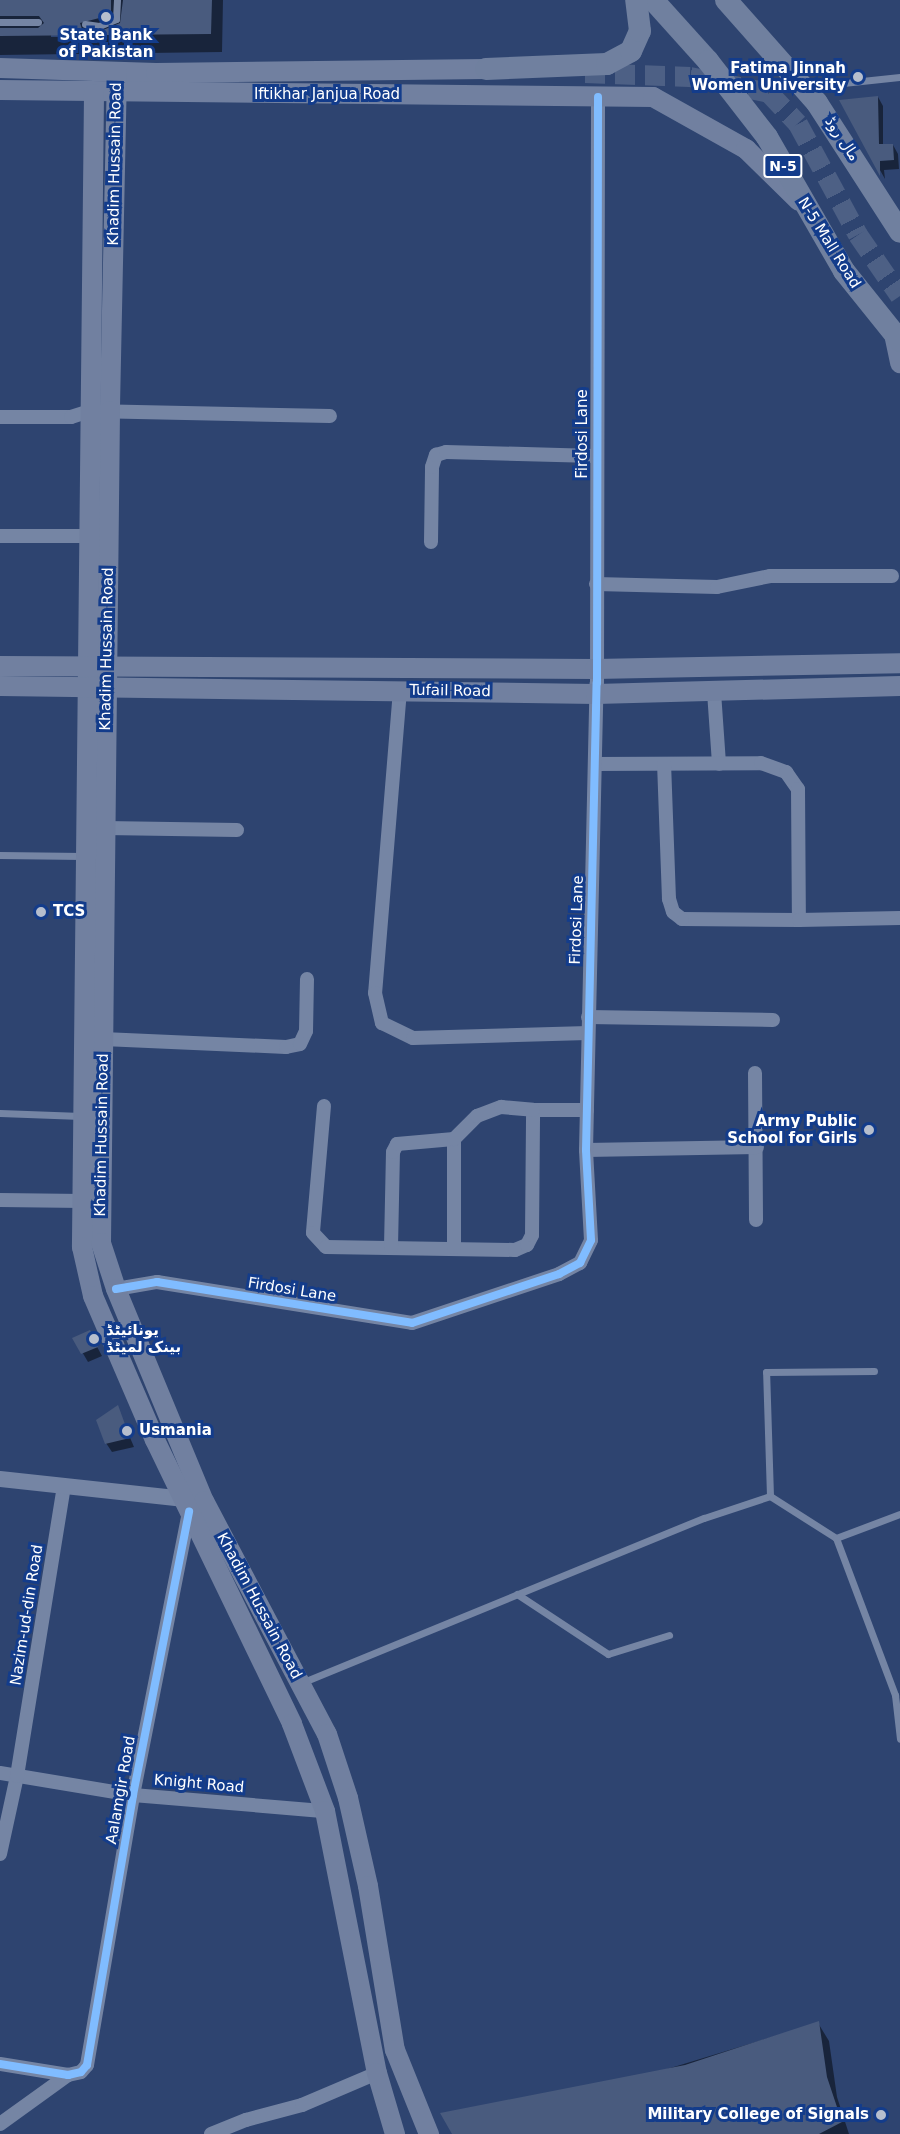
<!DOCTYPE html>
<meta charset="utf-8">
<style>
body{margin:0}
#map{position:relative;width:900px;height:2134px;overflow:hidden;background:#2e4470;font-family:"DejaVu Sans","Noto Sans Arabic",sans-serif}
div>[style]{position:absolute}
.shadow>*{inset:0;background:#0007}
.building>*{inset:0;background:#495b7e}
.secondary-tunnel>*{height:20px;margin-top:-10px;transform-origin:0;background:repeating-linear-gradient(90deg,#4d6085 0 20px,transparent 0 30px)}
.service>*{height:7px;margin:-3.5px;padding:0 3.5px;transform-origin:3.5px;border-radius:3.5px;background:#7585a4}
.minor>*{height:14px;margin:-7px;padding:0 7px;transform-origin:7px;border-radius:7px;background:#7585a4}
.tertiary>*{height:16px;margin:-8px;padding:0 8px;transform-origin:8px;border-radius:8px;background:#7585a4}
.secondary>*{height:20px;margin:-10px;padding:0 10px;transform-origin:10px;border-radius:10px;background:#7180a0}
.trunk>*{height:22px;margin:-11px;padding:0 11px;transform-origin:11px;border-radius:11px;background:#70809f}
.cycleway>*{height:8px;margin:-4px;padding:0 4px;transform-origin:4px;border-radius:4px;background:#80bcff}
.dots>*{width:16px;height:16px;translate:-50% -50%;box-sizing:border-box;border:3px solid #133c8b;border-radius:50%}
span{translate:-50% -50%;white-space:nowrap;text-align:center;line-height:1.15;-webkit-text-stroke:6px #133c8b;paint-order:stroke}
.shield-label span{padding:2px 4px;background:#133c8b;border:2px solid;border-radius:4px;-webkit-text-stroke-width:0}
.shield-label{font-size:14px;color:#fff;font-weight:700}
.poi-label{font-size:15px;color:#fff;font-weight:700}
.right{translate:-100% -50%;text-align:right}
.left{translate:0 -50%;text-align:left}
.street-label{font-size:15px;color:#fff}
</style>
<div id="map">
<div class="shadow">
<i style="clip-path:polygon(evenodd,0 0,223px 0,222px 52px,0 55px,0 0,51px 34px,93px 34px,94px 37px,51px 37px,51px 34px)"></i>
<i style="clip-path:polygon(878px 97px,883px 106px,883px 146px,893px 145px,898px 154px,899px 169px,884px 170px,885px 179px,841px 101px)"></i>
<i style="clip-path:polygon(74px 1338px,94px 1341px,102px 1356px,88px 1362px)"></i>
<i style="clip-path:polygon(117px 1407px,134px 1447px,112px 1452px,106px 1443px)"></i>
<i style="clip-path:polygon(818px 2023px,829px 2041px,837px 2097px,849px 2134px,454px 2134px)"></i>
</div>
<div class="building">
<i style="clip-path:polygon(0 0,111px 0,111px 15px,80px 23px,82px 29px,98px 32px,120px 23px,123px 0,212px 0,211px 34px,0 36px,0 28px,38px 28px,44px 23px,39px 16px,0 16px)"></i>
<i style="clip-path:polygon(878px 96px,879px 144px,893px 144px,894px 160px,880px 161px,880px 176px,839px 100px)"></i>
<i style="clip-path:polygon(90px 1330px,98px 1347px,81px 1354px,72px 1338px)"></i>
<i style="clip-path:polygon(118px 1405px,130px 1438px,105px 1444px,96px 1420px)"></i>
<i style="clip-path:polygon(819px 2021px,827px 2077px,842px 2122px,819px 2134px,452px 2134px,440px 2113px,685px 2065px)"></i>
</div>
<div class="secondary-tunnel">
<i style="left:585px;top:73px;width:105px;rotate:2.2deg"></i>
<i style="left:690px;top:77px;width:81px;rotate:11.4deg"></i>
<i style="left:769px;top:93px;width:42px;rotate:46.9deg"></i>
<i style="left:798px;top:124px;width:126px;rotate:61.6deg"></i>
<i style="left:858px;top:235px;width:74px;rotate:55.5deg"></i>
</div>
<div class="service">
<i style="left:0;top:22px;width:38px"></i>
<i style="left:85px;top:24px;width:14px;rotate:8deg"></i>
<i style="left:99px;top:26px;width:18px;rotate:-22deg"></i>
<i style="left:116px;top:19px;width:19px;rotate:-87deg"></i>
<i style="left:843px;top:83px;width:57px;rotate:-6deg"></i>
<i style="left:0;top:855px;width:83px;rotate:0.7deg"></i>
<i style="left:0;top:1113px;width:81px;rotate:2.1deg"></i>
<i style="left:770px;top:1496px;width:124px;rotate:-91.8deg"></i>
<i style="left:766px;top:1372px;width:108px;rotate:-0.5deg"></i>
<i style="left:836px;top:1538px;width:68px;rotate:-20.6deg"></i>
<i style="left:517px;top:1594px;width:109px;rotate:33.4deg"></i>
<i style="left:608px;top:1654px;width:64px;rotate:-17.3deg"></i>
<i style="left:301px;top:1683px;width:435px;rotate:-22.3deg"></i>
<i style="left:704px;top:1518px;width:70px;rotate:-18.4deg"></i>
<i style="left:770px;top:1496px;width:78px;rotate:32.5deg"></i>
<i style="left:836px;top:1538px;width:168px;rotate:69.4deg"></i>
<i style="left:895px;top:1695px;width:44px;rotate:83.5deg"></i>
</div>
<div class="minor">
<i style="left:0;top:417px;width:71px"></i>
<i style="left:71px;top:417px;width:20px;rotate:-18deg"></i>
<i style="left:90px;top:411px;width:240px;rotate:1.2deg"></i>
<i style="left:0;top:536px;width:89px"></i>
<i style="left:431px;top:542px;width:75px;rotate:-89.2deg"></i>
<i style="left:432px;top:467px;width:13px;rotate:-72deg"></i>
<i style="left:436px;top:455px;width:10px;rotate:-17deg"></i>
<i style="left:446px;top:452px;width:149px;rotate:1.5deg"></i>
<i style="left:596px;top:584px;width:121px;rotate:1.4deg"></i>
<i style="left:717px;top:587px;width:54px;rotate:-11.7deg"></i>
<i style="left:770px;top:576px;width:122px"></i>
<i style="left:400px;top:690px;width:304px;rotate:94.7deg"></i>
<i style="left:375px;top:993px;width:31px;rotate:77deg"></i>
<i style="left:382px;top:1023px;width:34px;rotate:26deg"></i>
<i style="left:413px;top:1038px;width:175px;rotate:-1.6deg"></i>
<i style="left:714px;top:692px;width:72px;rotate:86deg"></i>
<i style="left:595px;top:764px;width:166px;rotate:-0.3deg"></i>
<i style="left:761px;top:763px;width:27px;rotate:20deg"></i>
<i style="left:786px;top:772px;width:21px;rotate:55deg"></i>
<i style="left:798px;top:789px;width:131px;rotate:89.6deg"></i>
<i style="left:799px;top:920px;width:117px;rotate:-179.5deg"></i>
<i style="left:682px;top:919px;width:11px;rotate:-142deg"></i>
<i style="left:673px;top:912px;width:14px;rotate:-107deg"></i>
<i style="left:669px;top:899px;width:135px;rotate:-92.1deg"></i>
<i style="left:105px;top:828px;width:132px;rotate:0.9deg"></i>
<i style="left:799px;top:920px;width:101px;rotate:-1.1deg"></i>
<i style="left:588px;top:1017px;width:185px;rotate:0.9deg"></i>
<i style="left:103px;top:1039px;width:183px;rotate:2.5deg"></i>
<i style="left:286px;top:1047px;width:14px;rotate:-12deg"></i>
<i style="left:300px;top:1044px;width:14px;rotate:-65deg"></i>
<i style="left:306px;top:1031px;width:52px;rotate:-88.9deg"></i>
<i style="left:755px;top:1073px;width:147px;rotate:89.6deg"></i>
<i style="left:324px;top:1106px;width:127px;rotate:95deg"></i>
<i style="left:313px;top:1233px;width:19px;rotate:47deg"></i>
<i style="left:326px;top:1247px;width:189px;rotate:0.9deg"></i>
<i style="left:515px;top:1250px;width:13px;rotate:-23deg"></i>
<i style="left:527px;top:1245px;width:11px;rotate:-63deg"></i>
<i style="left:532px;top:1235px;width:125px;rotate:-89.5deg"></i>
<i style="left:533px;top:1110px;width:54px"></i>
<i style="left:454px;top:1139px;width:108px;rotate:90deg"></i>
<i style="left:586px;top:1150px;width:171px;rotate:-1deg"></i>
<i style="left:0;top:1200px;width:83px;rotate:0.7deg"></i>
<i style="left:391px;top:1247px;width:95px;rotate:-88.8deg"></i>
<i style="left:393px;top:1152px;width:9px;rotate:-63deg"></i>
<i style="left:397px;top:1144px;width:57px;rotate:-5deg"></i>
<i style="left:454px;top:1139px;width:33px;rotate:-45deg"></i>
<i style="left:477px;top:1116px;width:26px;rotate:-21deg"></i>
<i style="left:501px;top:1107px;width:32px;rotate:5deg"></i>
<i style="left:116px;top:1289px;width:42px;rotate:-9.7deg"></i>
<i style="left:157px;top:1282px;width:258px;rotate:9.1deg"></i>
<i style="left:412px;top:1323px;width:155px;rotate:-18.4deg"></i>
<i style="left:559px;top:1274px;width:24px;rotate:-28deg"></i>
<i style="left:580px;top:1263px;width:25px;rotate:-64deg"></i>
<i style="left:591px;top:1240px;width:90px;rotate:-93.2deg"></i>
<i style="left:586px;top:1150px;width:467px;rotate:-88.7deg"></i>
<i style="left:597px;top:683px;width:586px;rotate:-89.9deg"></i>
<i style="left:0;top:1773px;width:135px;rotate:9.4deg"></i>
<i style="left:133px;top:1795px;width:193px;rotate:4.8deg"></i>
<i style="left:0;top:1854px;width:80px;rotate:-77.7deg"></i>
<i style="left:17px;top:1776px;width:293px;rotate:-80.8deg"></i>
<i style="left:0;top:2064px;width:69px;rotate:9.2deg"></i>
<i style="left:68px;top:2075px;width:13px;rotate:-13deg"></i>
<i style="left:81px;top:2072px;width:9px;rotate:-49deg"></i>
<i style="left:87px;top:2065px;width:274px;rotate:-80.3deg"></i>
<i style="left:133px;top:1795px;width:289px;rotate:-78.8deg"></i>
<i style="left:0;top:2124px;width:84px;rotate:-35.8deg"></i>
<i style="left:211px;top:2134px;width:38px;rotate:-22deg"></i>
<i style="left:246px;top:2120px;width:58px;rotate:-15deg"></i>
<i style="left:302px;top:2105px;width:82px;rotate:-23.1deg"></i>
</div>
<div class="tertiary">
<i style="left:0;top:1479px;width:195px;rotate:6.2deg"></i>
</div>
<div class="secondary">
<i style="left:0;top:68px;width:156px;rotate:1.8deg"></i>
<i style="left:156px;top:73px;width:330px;rotate:-0.7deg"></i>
<i style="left:117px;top:72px;width:339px;rotate:91.2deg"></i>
<i style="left:110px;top:411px;width:832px;rotate:90.62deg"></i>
<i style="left:101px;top:1243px;width:48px;rotate:71.9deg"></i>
<i style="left:116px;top:1289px;width:230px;rotate:67.5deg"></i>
<i style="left:204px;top:1501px;width:263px;rotate:62.2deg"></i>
<i style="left:327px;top:1734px;width:67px;rotate:71.8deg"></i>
<i style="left:348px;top:1798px;width:90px;rotate:77.2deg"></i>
<i style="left:368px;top:1886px;width:166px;rotate:80.7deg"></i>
<i style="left:395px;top:2050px;width:91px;rotate:68deg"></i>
<i style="left:0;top:90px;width:653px;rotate:0.61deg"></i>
<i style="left:653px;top:97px;width:107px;rotate:29.2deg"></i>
<i style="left:746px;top:149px;width:74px;rotate:44.5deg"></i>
<i style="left:94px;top:94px;width:1153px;rotate:90.6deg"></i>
<i style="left:82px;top:1247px;width:50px;rotate:77.3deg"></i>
<i style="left:93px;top:1296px;width:157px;rotate:66.7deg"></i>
<i style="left:155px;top:1440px;width:315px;rotate:64.2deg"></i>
<i style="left:292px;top:1724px;width:93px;rotate:69.2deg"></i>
<i style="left:325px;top:1811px;width:267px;rotate:78.8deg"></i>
<i style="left:377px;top:2073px;width:64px;rotate:73.6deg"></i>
<i style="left:894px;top:334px;width:30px;rotate:78deg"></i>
<i style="left:0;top:666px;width:595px;rotate:0.29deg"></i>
<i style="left:595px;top:669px;width:305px;rotate:-1.1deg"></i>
<i style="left:0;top:686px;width:596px;rotate:0.77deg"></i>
<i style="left:596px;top:694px;width:304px;rotate:-1.5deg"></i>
</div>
<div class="trunk">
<i style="left:653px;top:0;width:82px;rotate:48deg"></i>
<i style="left:708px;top:61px;width:96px;rotate:52.2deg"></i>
<i style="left:767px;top:137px;width:155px;rotate:60.1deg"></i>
<i style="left:844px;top:271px;width:90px;rotate:51.3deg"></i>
<i style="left:726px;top:0;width:137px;rotate:48.5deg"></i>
<i style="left:817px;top:103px;width:153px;rotate:57.2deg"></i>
<i style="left:486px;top:69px;width:121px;rotate:-2.4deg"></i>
<i style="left:607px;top:64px;width:27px;rotate:-28deg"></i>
<i style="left:631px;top:51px;width:22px;rotate:-66deg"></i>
<i style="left:640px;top:31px;width:31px;rotate:-97deg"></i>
</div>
<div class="cycleway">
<i style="left:116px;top:1289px;width:42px;rotate:-9.7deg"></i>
<i style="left:157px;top:1282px;width:258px;rotate:9.1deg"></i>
<i style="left:412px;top:1323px;width:155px;rotate:-18.4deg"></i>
<i style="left:559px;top:1274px;width:24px;rotate:-28deg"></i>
<i style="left:580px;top:1263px;width:25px;rotate:-64deg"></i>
<i style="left:591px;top:1240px;width:90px;rotate:-93.2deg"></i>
<i style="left:586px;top:1150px;width:467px;rotate:-88.7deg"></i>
<i style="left:597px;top:683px;width:586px;rotate:-89.9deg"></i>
<i style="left:0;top:2064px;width:69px;rotate:9.2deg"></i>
<i style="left:68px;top:2075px;width:13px;rotate:-13deg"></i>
<i style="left:81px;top:2072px;width:9px;rotate:-49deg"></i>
<i style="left:87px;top:2065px;width:274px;rotate:-80.3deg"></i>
<i style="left:133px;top:1795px;width:289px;rotate:-78.8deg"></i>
</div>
<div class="dots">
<i style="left:106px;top:17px;background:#b6becd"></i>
<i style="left:858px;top:77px;background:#b6becd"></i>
<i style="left:41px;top:912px;background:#b6becd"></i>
<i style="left:869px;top:1130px;background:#b6becd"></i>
<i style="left:94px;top:1339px;background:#b6becd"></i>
<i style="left:127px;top:1431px;background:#b6becd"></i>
<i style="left:881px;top:2115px;background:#b6becd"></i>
</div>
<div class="shield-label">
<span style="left:783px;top:166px">N-5</span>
</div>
<div class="poi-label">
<span style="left:106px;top:44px">State Bank<br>of Pakistan</span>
<span class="right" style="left:846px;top:77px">Fatima Jinnah<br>Women University</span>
<span class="left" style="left:53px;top:912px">TCS</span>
<span class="right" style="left:857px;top:1130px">Army Public<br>School for Girls</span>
<span class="left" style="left:106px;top:1339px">یونائیٹڈ<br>بینک لمیٹڈ</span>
<span class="left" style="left:139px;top:1431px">Usmania</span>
<span class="right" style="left:869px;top:2115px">Military College of Signals</span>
</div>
<div class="street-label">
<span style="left:327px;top:95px">Iftikhar Janjua Road</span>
<span style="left:842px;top:139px;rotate:57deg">مال روڈ</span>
<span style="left:115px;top:164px;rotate:-89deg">Khadim Hussain Road</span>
<span style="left:829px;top:243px;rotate:58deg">N-5 Mall Road</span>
<span style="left:583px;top:434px;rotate:-90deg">Firdosi Lane</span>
<span style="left:107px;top:649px;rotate:-89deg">Khadim Hussain Road</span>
<span style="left:450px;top:691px;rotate:1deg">Tufail Road</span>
<span style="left:577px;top:920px;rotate:-88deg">Firdosi Lane</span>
<span style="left:102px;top:1135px;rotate:-89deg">Khadim Hussain Road</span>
<span style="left:292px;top:1290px;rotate:9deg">Firdosi Lane</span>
<span style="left:259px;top:1606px;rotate:62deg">Khadim Hussain Road</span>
<span style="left:27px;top:1615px;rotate:-81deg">Nazim-ud-din Road</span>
<span style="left:199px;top:1784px;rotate:5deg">Knight Road</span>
<span style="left:121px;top:1790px;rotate:-80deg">Aalamgir Road</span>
</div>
</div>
